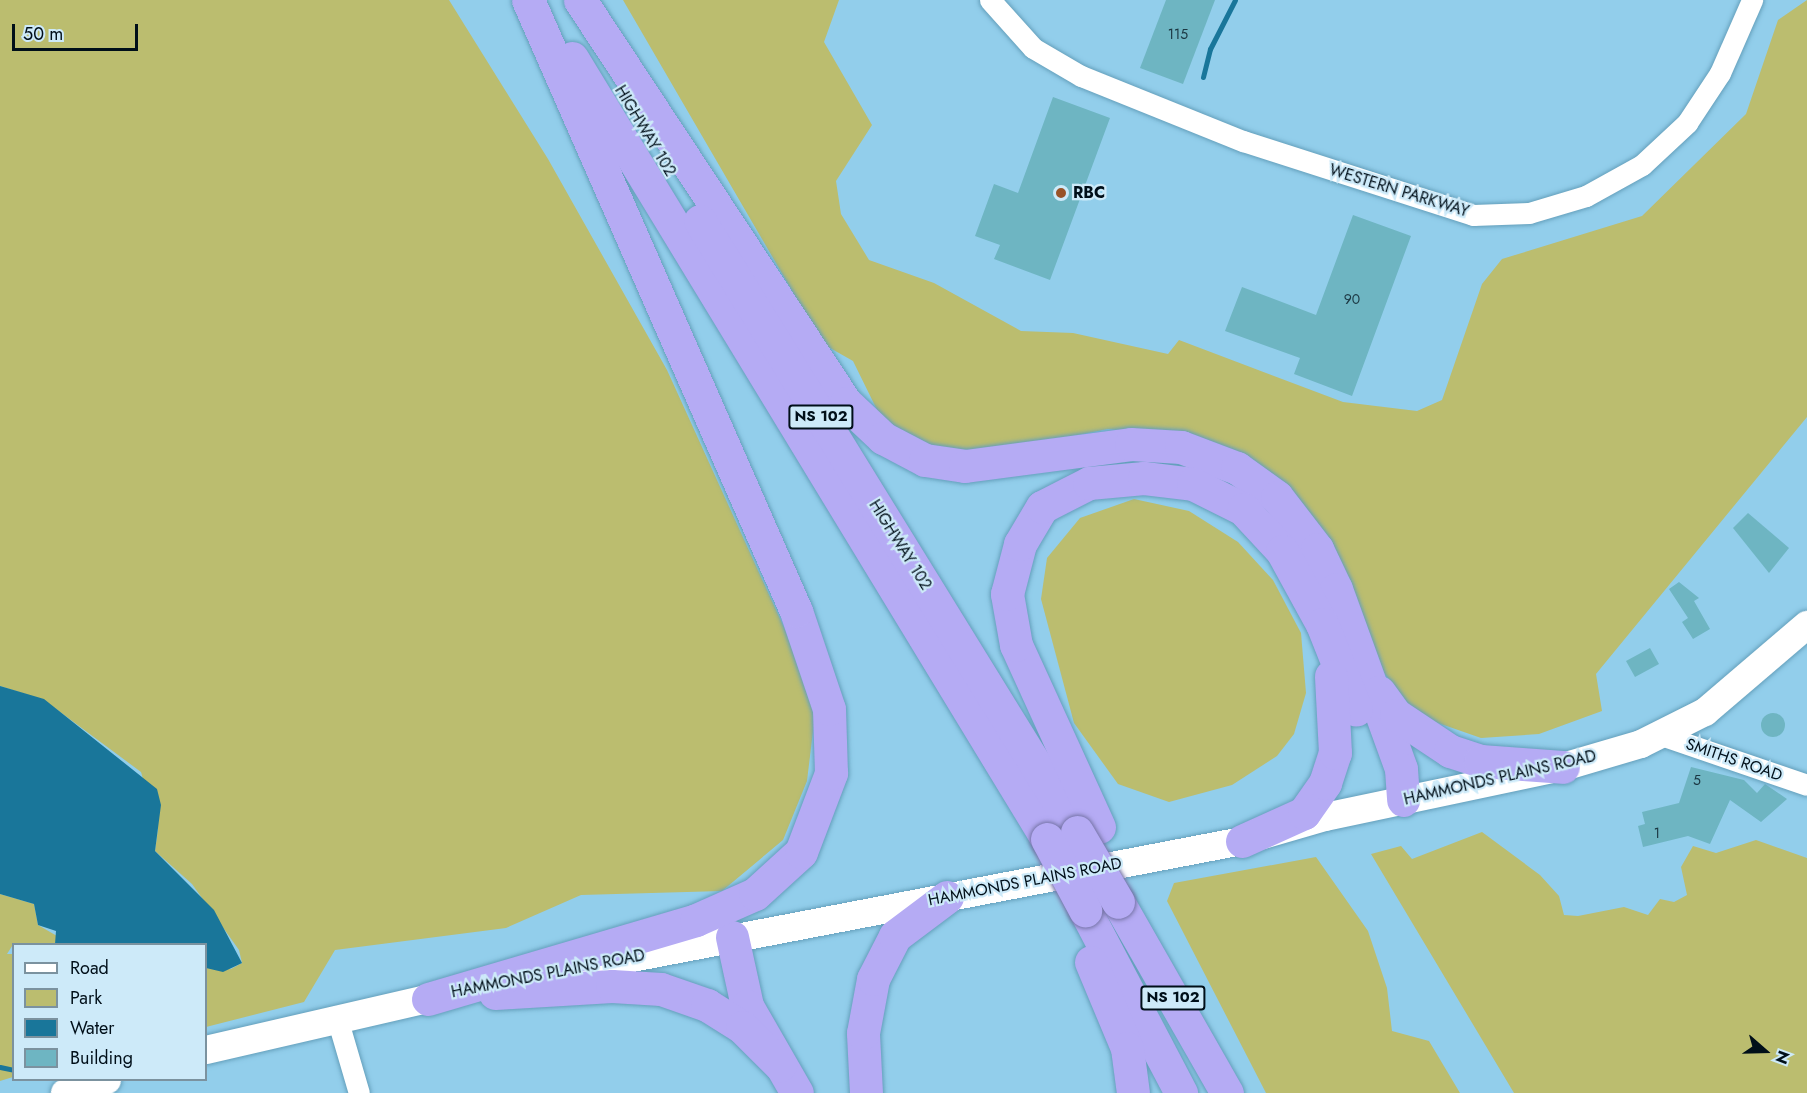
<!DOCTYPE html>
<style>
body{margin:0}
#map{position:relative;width:1807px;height:1093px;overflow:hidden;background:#92ceeb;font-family:Jost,sans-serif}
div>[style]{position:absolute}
.green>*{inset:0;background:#bbbd6f}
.water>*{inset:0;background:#19769a}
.stream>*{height:5px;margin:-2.5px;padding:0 2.5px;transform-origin:2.5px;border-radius:2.5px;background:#19769a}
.building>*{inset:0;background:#6eb5c2}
.round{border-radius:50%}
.roads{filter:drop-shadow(0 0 2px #649fbb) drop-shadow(0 0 2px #649fbb)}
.minor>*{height:21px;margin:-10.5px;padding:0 10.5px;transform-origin:10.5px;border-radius:10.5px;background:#fff}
.secondary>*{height:28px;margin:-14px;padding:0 14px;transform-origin:14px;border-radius:14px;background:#fff}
.motorway>*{height:33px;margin:-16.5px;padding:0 16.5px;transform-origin:16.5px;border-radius:16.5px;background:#b5abf4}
.bridges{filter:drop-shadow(0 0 2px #7674a7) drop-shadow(0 0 2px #7674a7)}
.motorway-bridge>*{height:33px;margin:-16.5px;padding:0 16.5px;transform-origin:16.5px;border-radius:16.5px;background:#b5abf4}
.dots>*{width:16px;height:16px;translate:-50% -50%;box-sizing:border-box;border:3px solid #cdeaf9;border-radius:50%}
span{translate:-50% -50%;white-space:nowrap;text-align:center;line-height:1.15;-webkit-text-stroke:4.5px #cdeaf9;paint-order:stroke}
.number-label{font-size:14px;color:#1c3843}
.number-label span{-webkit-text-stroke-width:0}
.shield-label span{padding:2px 4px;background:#cdeaf9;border:2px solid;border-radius:4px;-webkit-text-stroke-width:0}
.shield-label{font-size:15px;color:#000f19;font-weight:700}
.street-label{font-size:16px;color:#000f19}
.poi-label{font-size:16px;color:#000f19;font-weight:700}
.left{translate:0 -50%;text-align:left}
.legend{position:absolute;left:12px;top:943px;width:195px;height:138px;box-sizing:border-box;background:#cdeaf9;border:2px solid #7b929f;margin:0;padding:8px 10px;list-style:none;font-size:18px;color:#000f19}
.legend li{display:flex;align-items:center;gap:12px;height:30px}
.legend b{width:30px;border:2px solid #7b929f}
.north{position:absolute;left:1735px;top:1021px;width:60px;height:60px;-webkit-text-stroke:4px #cdeaf9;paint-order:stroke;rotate:110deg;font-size:16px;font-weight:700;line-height:24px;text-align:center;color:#000f19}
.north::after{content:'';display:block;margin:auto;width:21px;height:27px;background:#000f19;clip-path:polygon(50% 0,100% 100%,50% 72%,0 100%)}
.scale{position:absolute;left:12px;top:24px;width:126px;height:27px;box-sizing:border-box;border:3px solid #000f19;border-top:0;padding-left:8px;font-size:18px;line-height:21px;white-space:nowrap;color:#000f19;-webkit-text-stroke:4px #cdeaf9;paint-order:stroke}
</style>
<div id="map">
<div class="green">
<i style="clip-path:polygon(0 0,449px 0,548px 159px,667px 370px,787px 634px,815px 715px,807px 781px,783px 840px,722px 891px,581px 895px,506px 928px,335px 950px,304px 1002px,206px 1027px,206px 968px,231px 969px,242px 963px,239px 950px,192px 884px,155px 851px,158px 829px,141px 772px,44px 700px,0 686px)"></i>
<i style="clip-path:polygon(623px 0,839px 0,824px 42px,872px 125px,836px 181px,841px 214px,869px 260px,934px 283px,1021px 331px,1073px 333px,1168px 354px,1179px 340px,1343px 402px,1417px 411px,1442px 400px,1482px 284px,1502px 259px,1642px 216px,1746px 114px,1778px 20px,1807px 0,1807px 417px,1596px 674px,1602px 711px,1539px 734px,1481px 738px,1418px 716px,1374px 660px,1350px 589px,1184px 436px,1108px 429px,1022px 446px,937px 453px,882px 420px,853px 361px,823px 344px)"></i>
<i style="clip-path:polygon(1134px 499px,1189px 511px,1238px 542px,1273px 580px,1301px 633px,1306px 693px,1294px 734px,1277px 756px,1232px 785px,1169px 802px,1118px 784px,1074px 723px,1041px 599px,1047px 558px,1080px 518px)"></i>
<i style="clip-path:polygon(1482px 832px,1540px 875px,1559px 896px,1564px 915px,1578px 916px,1624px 907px,1648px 915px,1660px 899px,1674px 902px,1687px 895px,1681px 867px,1693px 846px,1716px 853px,1756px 840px,1807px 858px,1807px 1093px,1514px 1093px,1371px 854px,1401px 846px,1412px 859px)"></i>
<i style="clip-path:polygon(1316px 857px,1368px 931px,1387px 988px,1392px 1031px,1429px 1041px,1460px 1093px,1266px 1093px,1167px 901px,1174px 883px)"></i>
<i style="clip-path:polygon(0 894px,34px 904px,38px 925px,57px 936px,55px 944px,14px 943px,7px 954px,13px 954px,13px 1077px,0 1081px)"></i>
</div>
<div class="water">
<i style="clip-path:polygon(0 686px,44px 699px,157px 789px,161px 805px,155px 851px,214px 910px,242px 963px,223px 972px,206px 968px,206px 944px,55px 944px,56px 931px,38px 925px,34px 904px,0 894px)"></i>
</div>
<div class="stream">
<i style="left:1203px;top:77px;width:29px;rotate:-76deg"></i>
<i style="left:1210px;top:49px;width:55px;rotate:-63deg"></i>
<i style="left:0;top:1067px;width:14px;rotate:12deg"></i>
</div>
<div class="building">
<i style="clip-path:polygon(1166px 0,1215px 0,1183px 84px,1140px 68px)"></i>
<i style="clip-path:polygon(1053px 97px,1110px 118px,1050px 280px,994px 259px,1000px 245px,975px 236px,994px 184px,1018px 193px)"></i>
<i style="clip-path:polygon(1353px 215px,1411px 236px,1352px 396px,1294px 374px,1300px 358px,1225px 331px,1242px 287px,1316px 315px)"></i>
<i style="clip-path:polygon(1748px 513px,1789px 548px,1769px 573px,1733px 528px)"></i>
<i style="clip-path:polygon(1679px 582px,1699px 598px,1694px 601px,1710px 629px,1693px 639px,1682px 622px,1688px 618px,1669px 589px)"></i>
<i style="clip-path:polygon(1650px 648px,1659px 664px,1635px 677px,1626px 661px)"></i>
<i class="round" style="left:1761px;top:713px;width:24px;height:24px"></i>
<i style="clip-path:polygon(1691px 767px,1744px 780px,1757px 793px,1765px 784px,1787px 799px,1761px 822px,1730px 800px,1710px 844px,1688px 836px,1643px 847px,1638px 826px,1645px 824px,1642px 812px,1679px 803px)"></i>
</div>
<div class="roads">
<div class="minor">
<i style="left:990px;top:0;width:64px;rotate:48.1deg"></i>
<i style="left:1033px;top:48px;width:56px;rotate:30.3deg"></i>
<i style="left:1081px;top:76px;width:175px;rotate:21.9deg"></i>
<i style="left:1243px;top:141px;width:242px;rotate:17.8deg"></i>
<i style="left:1473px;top:215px;width:56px;rotate:-2deg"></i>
<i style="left:1529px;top:213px;width:59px;rotate:-16.6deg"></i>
<i style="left:1586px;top:196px;width:64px;rotate:-29deg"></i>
<i style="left:1642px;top:165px;width:62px;rotate:-43deg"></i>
<i style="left:1687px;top:123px;width:60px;rotate:-56.6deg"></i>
<i style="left:1720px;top:73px;width:80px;rotate:-66.3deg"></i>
<i style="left:1661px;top:735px;width:154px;rotate:18.9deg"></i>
<i style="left:337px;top:1018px;width:78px;rotate:73.7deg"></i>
</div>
<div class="secondary">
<i style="left:580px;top:968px;width:674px;rotate:-10.86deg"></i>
<i style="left:1242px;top:841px;width:86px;rotate:-16.1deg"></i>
<i style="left:1325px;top:817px;width:243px;rotate:-11.9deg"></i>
<i style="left:1563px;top:767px;width:81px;rotate:-16.4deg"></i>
<i style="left:1641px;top:744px;width:72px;rotate:-26.6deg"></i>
<i style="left:1705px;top:712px;width:134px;rotate:-40.5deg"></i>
<i style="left:206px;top:1050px;width:249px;rotate:-13deg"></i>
<i style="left:65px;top:1093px;width:44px;rotate:-17.2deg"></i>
</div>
<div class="motorway">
<i style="left:580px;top:0;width:483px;rotate:56.6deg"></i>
<i style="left:846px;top:403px;width:51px;rotate:43.4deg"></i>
<i style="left:883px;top:438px;width:47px;rotate:27.6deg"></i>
<i style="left:925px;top:460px;width:40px;rotate:8.5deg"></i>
<i style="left:965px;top:466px;width:167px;rotate:-7.5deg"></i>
<i style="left:1131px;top:444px;width:50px;rotate:3.4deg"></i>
<i style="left:1181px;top:447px;width:60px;rotate:20.6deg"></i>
<i style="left:1237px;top:468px;width:49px;rotate:35.9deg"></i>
<i style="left:1277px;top:497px;width:66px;rotate:52.4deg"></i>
<i style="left:1317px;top:549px;width:44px;rotate:64.6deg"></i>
<i style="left:1336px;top:589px;width:191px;rotate:70.1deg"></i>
<i style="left:1401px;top:769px;width:31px;rotate:86deg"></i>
<i style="left:572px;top:58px;width:914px;rotate:58.69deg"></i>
<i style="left:700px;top:221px;width:718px;rotate:58.32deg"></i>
<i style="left:1379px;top:692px;width:29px;rotate:54deg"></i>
<i style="left:1396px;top:715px;width:65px;rotate:33.7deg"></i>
<i style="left:1450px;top:751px;width:32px;rotate:18deg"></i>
<i style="left:1480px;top:761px;width:83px;rotate:4.1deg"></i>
<i style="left:1099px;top:827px;width:200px;rotate:-114.5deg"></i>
<i style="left:1016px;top:645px;width:52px;rotate:-100deg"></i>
<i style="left:1007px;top:594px;width:52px;rotate:-75.4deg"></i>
<i style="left:1020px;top:544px;width:43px;rotate:-59.3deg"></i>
<i style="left:1042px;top:507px;width:53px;rotate:-27.1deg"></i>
<i style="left:1089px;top:483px;width:55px;rotate:-5.2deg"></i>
<i style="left:1144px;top:478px;width:49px;rotate:7deg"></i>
<i style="left:1193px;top:484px;width:56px;rotate:26.6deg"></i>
<i style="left:1243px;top:509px;width:57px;rotate:47.1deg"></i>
<i style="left:1282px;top:551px;width:83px;rotate:61.3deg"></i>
<i style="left:1322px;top:624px;width:92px;rotate:68.4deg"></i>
<i style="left:1242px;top:841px;width:68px;rotate:-24.3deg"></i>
<i style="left:1304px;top:813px;width:37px;rotate:-55deg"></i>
<i style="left:1325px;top:783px;width:32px;rotate:-72deg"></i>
<i style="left:1335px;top:753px;width:77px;rotate:-93deg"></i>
<i style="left:1118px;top:902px;width:220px;rotate:60.3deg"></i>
<i style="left:1085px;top:910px;width:207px;rotate:62.3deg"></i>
<i style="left:732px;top:937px;width:71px;rotate:77.7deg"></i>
<i style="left:747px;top:1006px;width:100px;rotate:60.1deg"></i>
<i style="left:1091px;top:962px;width:93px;rotate:67.3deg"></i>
<i style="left:1127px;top:1048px;width:45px;rotate:82.4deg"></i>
<i style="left:495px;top:993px;width:117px;rotate:-3.4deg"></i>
<i style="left:612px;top:986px;width:49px;rotate:3.5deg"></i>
<i style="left:661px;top:989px;width:49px;rotate:19.2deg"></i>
<i style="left:707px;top:1005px;width:41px;rotate:32.2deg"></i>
<i style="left:742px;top:1027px;width:54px;rotate:45deg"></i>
<i style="left:428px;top:999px;width:279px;rotate:-16.4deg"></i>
<i style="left:696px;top:920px;width:64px;rotate:-23.8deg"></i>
<i style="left:755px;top:894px;width:62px;rotate:-42.4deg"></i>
<i style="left:801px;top:852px;width:85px;rotate:-69.2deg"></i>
<i style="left:831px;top:773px;width:64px;rotate:-91.8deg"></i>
<i style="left:829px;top:709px;width:103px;rotate:-108.6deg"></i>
<i style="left:796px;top:611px;width:667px;rotate:-113.68deg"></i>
<i style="left:866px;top:1093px;width:60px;rotate:-92.9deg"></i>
<i style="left:863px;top:1033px;width:55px;rotate:-79.5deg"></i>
<i style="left:873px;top:979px;width:48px;rotate:-62.9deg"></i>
<i style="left:895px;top:936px;width:65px;rotate:-36.9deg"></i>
</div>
</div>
<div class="bridges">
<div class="motorway-bridge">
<i style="left:1077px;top:832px;width:81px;rotate:59.6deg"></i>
<i style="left:1047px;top:839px;width:81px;rotate:61.8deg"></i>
</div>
</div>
<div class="dots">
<i style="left:1061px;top:193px;background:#995328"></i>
</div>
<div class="number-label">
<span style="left:1178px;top:34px">115</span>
<span style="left:1352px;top:299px">90</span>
<span style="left:1697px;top:780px">5</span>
<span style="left:1657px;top:833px">1</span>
</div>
<div class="shield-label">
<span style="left:821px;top:417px">NS 102</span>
<span style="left:1173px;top:998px">NS 102</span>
</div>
<div class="street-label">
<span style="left:645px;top:131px;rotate:59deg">HIGHWAY 102</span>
<span style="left:1399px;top:191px;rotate:17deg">WESTERN PARKWAY</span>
<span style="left:900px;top:545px;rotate:58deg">HIGHWAY 102</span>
<span style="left:1734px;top:760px;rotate:19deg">SMITHS ROAD</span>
<span style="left:1500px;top:778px;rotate:-13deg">HAMMONDS PLAINS ROAD</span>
<span style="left:1025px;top:882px;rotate:-11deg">HAMMONDS PLAINS ROAD</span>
<span style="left:548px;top:974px;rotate:-11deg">HAMMONDS PLAINS ROAD</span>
</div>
<div class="poi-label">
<span class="left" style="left:1073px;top:193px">RBC</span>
</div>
<ul class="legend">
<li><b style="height:8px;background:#fff"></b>Road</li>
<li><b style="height:16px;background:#bbbd6f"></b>Park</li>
<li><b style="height:16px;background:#19769a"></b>Water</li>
<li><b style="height:16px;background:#6eb5c2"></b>Building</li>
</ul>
<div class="north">N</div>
<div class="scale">50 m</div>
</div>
